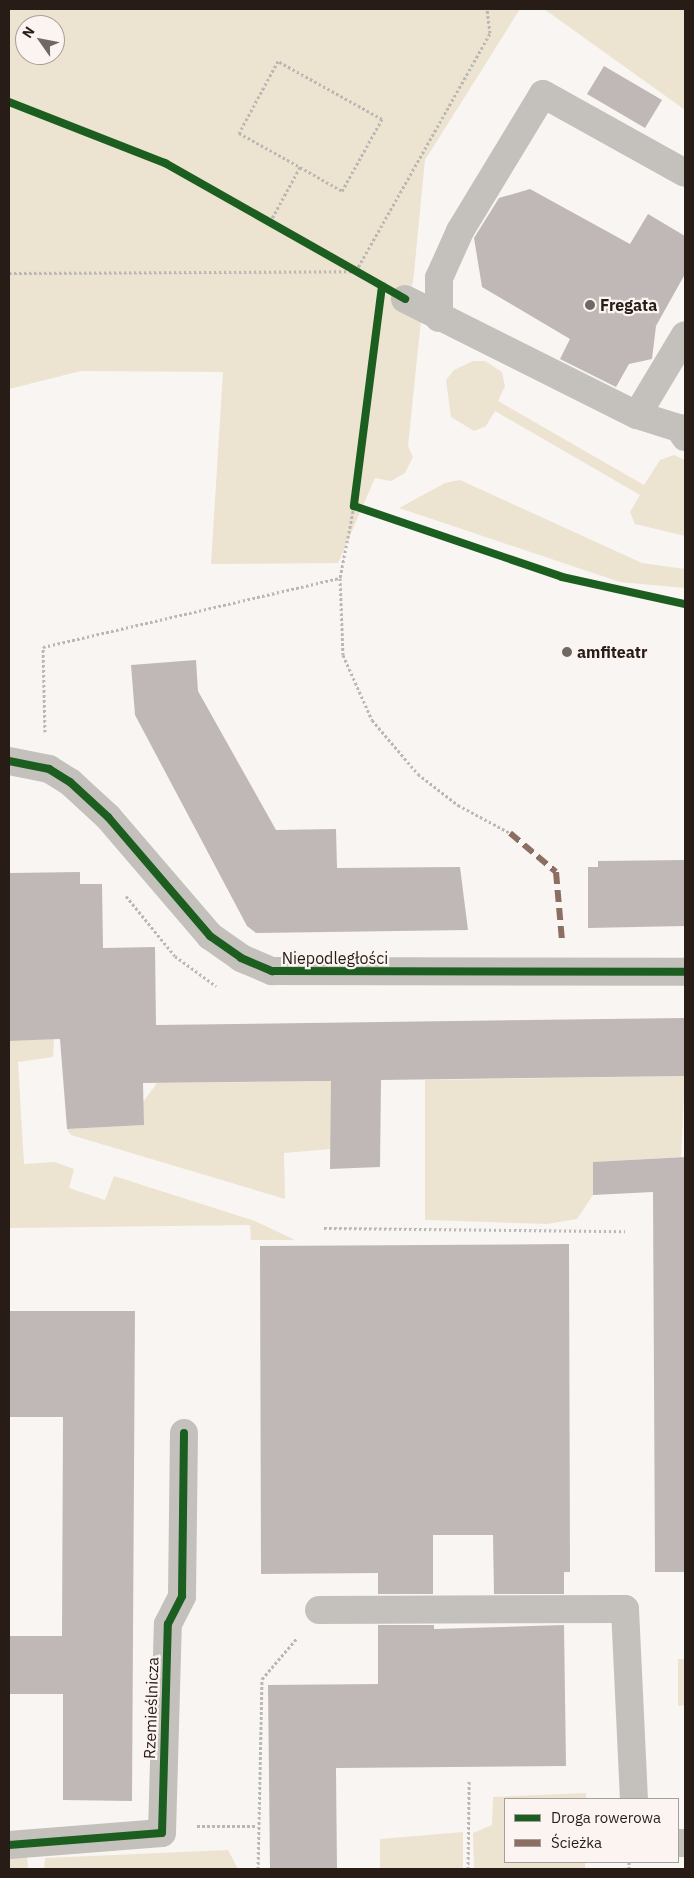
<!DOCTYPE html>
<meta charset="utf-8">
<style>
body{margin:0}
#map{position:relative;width:694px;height:1878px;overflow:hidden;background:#f9f5f3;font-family:"IBM Plex Sans",sans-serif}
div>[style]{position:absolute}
.green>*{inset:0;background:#ece4d1}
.building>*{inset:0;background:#c0b8b6}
.path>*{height:3px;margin-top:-1.5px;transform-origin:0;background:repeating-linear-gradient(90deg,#bab7b4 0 2.5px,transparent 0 5px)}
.minor>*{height:28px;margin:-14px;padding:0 14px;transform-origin:14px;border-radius:14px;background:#c4c1bd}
.quiet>*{height:6px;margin-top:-3px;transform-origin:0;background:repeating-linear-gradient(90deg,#8d6e63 0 12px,transparent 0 18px)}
.cycleway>*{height:8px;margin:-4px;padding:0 4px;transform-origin:4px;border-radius:4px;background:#1b5e20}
.dots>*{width:14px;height:14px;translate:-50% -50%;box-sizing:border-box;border:2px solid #fbf4f1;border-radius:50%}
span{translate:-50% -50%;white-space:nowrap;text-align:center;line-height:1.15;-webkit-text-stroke:4.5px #fbf4f1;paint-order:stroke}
.poi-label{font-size:16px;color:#271c16;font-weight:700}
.left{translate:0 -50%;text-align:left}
.street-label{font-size:16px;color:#271c16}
.frame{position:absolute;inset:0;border:10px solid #271c16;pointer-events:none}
.legend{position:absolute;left:504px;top:1798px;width:175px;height:65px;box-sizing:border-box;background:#fbf4f1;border:1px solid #a69e99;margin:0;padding:6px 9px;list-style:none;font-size:15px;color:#271c16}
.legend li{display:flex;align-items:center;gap:10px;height:25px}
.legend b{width:25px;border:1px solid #a69e99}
.north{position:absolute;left:15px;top:15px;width:50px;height:50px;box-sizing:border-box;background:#fbf4f1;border:1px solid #a69e99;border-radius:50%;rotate:303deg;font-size:14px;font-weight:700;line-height:20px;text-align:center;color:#271c16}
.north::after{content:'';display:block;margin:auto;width:18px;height:22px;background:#706863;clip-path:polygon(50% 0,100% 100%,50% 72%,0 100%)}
</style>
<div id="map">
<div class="green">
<i style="clip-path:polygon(evenodd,9px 9px,520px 9px,425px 160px,413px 283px,405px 299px,421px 320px,408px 446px,413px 457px,405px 473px,391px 481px,375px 478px,338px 563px,211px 564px,223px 372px,81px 371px,9px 389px,9px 9px,25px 25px,55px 25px,55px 55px,25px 55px,25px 25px)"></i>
<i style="clip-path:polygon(544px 9px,685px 9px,685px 110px)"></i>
<i style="clip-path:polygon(473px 361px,485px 361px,502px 372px,505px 386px,498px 401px,644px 485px,660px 460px,674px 455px,685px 460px,685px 536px,635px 524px,630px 512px,640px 495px,495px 411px,486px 426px,474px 431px,451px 417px,446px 380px,454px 370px)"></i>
<i style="clip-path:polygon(460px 480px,642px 563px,685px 569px,685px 588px,620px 582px,399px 508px,445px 483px)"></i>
<i style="clip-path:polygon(54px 1039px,53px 1057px,18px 1062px,24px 1164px,55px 1162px,74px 1169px,69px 1188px,105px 1200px,114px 1176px,255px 1221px,295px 1240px,251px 1240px,250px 1225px,9px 1228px,9px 1041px)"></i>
<i style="clip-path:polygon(685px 1076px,681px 1157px,594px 1162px,593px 1195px,577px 1219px,547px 1224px,425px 1220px,425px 1080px)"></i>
<i style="clip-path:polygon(346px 1081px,331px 1149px,284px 1153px,285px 1199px,71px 1135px,67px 1129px,143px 1125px,143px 1102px,157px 1083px)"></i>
<i style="clip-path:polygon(678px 1659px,685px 1659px,685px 1705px,678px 1706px)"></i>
<i style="clip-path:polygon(586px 1793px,586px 1799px,505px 1799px,505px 1862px,585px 1862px,585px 1869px,474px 1869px,473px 1833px,492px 1825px,493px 1797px)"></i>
<i style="clip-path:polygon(463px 1832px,463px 1869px,380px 1869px,380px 1839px)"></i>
<i style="clip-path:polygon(228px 1850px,238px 1869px,44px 1869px,45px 1858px)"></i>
<i style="clip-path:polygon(27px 1856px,28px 1869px,9px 1869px,9px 1857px)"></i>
</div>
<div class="building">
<i style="clip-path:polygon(604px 66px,662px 100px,645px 128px,587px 94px)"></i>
<i style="clip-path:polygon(530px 189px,630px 244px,648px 214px,685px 236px,685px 274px,656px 326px,652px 359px,629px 364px,616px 387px,560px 359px,570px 339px,482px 287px,474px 238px,499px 198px)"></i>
<i style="clip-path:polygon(196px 660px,198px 691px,276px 830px,336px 829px,337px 868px,460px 867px,468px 930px,256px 933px,247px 926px,135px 715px,131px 665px)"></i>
<i style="clip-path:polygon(685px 860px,685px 926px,588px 928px,588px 867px,598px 867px,598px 861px)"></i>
<i style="clip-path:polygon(80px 872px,80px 884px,102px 884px,103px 948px,155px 947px,156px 1025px,685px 1018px,685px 1076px,381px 1080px,380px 1167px,330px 1169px,331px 1081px,143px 1083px,144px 1125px,67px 1129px,60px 1039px,9px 1041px,9px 873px)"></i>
<i style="clip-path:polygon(685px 1157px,685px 1572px,655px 1572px,653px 1192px,593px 1195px,593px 1162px)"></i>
<i style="clip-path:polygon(569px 1244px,570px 1572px,564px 1572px,564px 1594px,494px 1594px,493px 1535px,433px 1535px,433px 1594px,378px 1594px,378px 1573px,261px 1574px,260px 1246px)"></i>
<i style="clip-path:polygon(9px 1311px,135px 1311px,132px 1801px,63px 1800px,63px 1694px,9px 1694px,9px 1636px,62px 1636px,63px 1417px,9px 1417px)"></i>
<i style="clip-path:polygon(378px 1625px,434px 1625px,434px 1629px,564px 1625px,566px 1766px,336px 1768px,337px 1869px,270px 1869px,268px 1685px,378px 1684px)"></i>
</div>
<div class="path">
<i style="left:270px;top:222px;width:63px;rotate:-61.4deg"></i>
<i style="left:300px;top:167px;width:48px;rotate:29.7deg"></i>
<i style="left:342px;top:191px;width:82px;rotate:-60.9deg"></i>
<i style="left:382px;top:119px;width:119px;rotate:-150.9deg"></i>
<i style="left:278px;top:61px;width:82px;rotate:118.4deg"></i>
<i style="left:239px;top:133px;width:70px;rotate:29.1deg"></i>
<i style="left:9px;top:273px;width:347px;rotate:-0.3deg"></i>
<i style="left:356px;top:271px;width:273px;rotate:-60.6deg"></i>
<i style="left:490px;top:33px;width:24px;rotate:-97deg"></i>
<i style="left:354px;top:506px;width:73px;rotate:101deg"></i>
<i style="left:340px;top:578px;width:77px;rotate:87.8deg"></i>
<i style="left:343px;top:655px;width:71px;rotate:66deg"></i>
<i style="left:372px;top:720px;width:71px;rotate:49.6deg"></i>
<i style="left:418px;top:774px;width:51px;rotate:37.8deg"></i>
<i style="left:458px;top:805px;width:59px;rotate:28.3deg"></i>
<i style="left:45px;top:732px;width:85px;rotate:-91.3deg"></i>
<i style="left:43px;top:647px;width:305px;rotate:-13.1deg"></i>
<i style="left:126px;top:896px;width:77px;rotate:50.8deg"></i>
<i style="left:175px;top:956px;width:51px;rotate:36.2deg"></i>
<i style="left:324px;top:1228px;width:301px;rotate:0.6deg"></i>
<i style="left:197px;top:1826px;width:59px"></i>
<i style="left:258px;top:1869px;width:190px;rotate:-88.8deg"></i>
<i style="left:262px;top:1679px;width:54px;rotate:-49.5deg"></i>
<i style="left:468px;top:1869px;width:88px;rotate:-89.3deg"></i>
<i style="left:629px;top:1869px;width:7px;rotate:-90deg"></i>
</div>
<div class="minor">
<i style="left:405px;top:299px;width:259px;rotate:26.6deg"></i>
<i style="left:637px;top:415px;width:44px;rotate:17.2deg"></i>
<i style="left:679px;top:428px;width:11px;rotate:56deg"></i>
<i style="left:439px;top:318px;width:40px;rotate:-90deg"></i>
<i style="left:439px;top:278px;width:51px;rotate:-65.9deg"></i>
<i style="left:460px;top:231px;width:160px;rotate:-58.8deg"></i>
<i style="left:543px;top:94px;width:162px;rotate:29.1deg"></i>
<i style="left:637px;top:415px;width:93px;rotate:-59deg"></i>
<i style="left:9px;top:761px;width:41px;rotate:11.3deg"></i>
<i style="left:49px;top:769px;width:25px;rotate:32deg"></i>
<i style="left:70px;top:782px;width:52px;rotate:42.6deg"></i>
<i style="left:108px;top:817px;width:157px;rotate:49.4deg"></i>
<i style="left:210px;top:936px;width:38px;rotate:35deg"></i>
<i style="left:241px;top:958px;width:34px;rotate:23deg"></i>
<i style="left:272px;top:971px;width:413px;rotate:0.1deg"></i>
<i style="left:319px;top:1610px;width:306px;rotate:-0.2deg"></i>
<i style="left:625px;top:1609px;width:190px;rotate:87.3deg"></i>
<i style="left:678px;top:1843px;width:7px"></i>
<i style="left:9px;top:1845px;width:153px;rotate:-4.5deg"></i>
<i style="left:162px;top:1833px;width:209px;rotate:-88.4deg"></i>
<i style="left:168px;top:1624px;width:31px;rotate:-63deg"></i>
<i style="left:182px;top:1596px;width:163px;rotate:-89.3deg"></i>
</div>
<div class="quiet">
<i style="left:510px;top:833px;width:60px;rotate:40.3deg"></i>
<i style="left:556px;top:872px;width:69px;rotate:85deg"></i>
</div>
<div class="cycleway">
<i style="left:9px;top:102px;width:168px;rotate:21.4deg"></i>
<i style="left:165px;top:163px;width:276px;rotate:29.5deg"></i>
<i style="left:382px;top:286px;width:222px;rotate:97.3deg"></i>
<i style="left:354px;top:506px;width:220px;rotate:18.8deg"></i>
<i style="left:562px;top:577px;width:126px;rotate:12.4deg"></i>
<i style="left:9px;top:761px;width:41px;rotate:11.3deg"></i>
<i style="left:49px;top:769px;width:25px;rotate:32deg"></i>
<i style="left:70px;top:782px;width:52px;rotate:42.6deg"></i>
<i style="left:108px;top:817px;width:157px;rotate:49.4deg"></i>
<i style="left:210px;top:936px;width:38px;rotate:35deg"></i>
<i style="left:241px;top:958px;width:34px;rotate:23deg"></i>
<i style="left:272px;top:971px;width:413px;rotate:0.1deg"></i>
<i style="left:9px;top:1845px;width:153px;rotate:-4.5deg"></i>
<i style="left:162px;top:1833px;width:209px;rotate:-88.4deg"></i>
<i style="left:168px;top:1624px;width:31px;rotate:-63deg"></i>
<i style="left:182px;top:1596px;width:163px;rotate:-89.3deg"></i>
</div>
<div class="dots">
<i style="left:590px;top:305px;background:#706863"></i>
<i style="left:567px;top:652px;background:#706863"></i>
</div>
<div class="poi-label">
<span class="left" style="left:600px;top:305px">Fregata</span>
<span class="left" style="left:577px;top:652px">amfiteatr</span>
</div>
<div class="street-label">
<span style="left:335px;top:958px">Niepodległości</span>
<span style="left:151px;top:1708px;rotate:-88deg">Rzemieślnicza</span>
</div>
<div class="frame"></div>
<ul class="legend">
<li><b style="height:6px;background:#1b5e20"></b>Droga rowerowa</li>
<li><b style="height:6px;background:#8d6e63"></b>Ścieżka</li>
</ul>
<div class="north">N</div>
</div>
